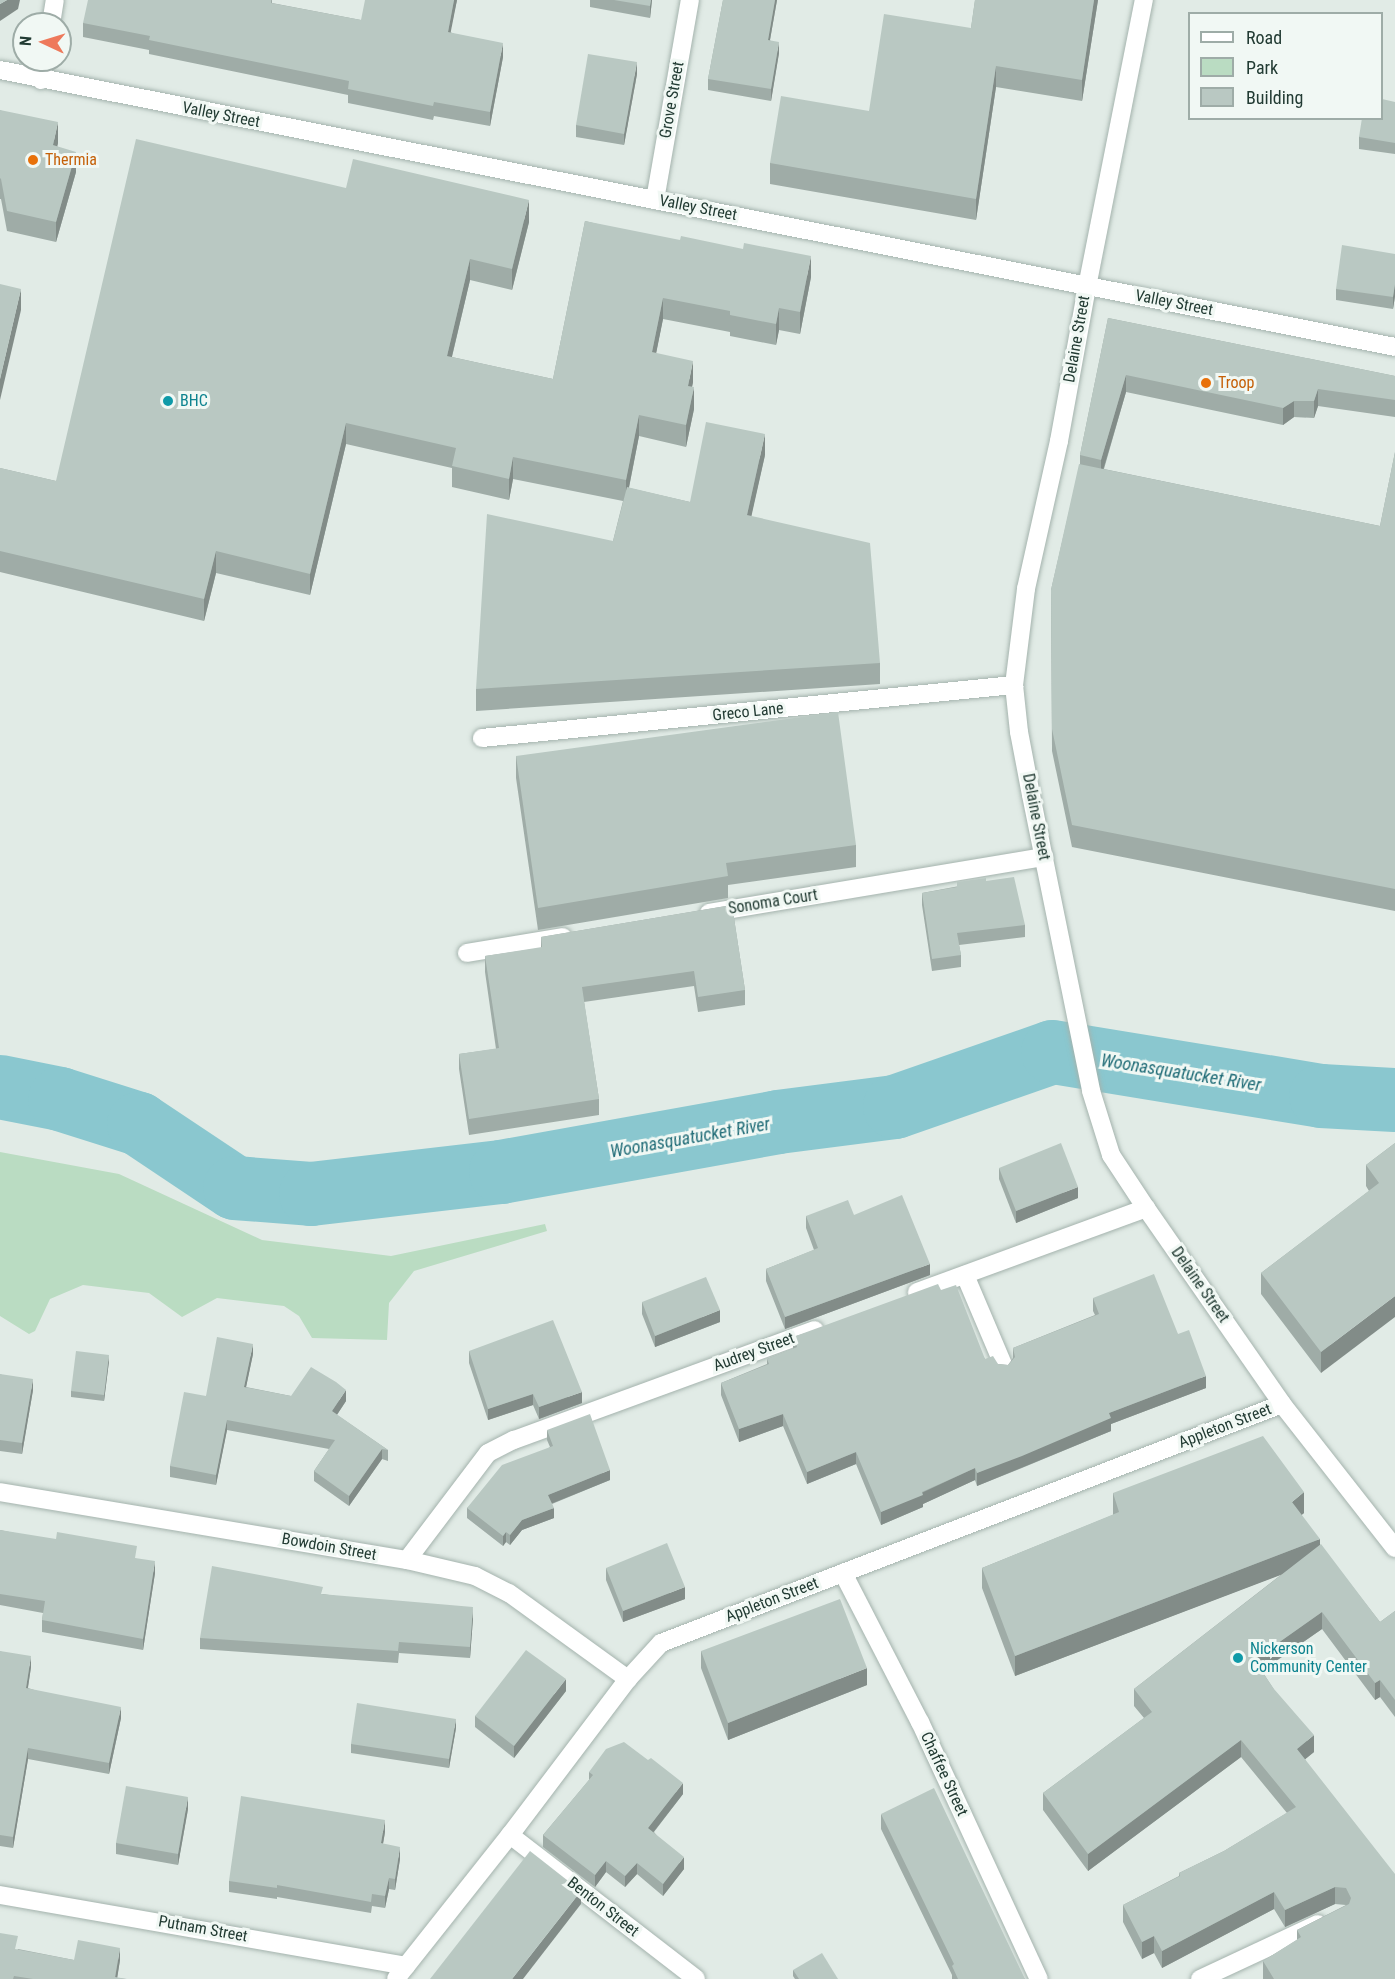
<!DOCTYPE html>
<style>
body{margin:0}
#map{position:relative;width:1395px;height:1979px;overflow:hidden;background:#e1ebe6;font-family:"Roboto Condensed",sans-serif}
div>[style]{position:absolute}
.green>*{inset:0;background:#badcc2}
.river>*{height:64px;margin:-32px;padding:0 32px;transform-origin:32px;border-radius:32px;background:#8ac7cf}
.roads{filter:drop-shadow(0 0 2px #a4b3ad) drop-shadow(0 0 2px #a4b3ad)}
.street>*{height:18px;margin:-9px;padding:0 9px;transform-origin:9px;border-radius:9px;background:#fff}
.secondary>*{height:18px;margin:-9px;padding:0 9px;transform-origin:9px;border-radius:9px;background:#fff}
.wall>*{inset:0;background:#9faca7}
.shaded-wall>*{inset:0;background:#828c88}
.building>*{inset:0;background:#b9c8c2}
.dots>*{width:16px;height:16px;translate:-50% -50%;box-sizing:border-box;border:3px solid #f1f8f4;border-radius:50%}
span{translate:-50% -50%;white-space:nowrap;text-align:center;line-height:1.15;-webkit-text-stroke:6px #f1f8f4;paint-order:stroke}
.street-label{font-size:16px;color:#223b33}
.food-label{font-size:16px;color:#c56008}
.left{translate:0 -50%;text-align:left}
.culture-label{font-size:16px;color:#0d838f}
.water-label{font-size:18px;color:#1d6a75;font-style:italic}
.legend{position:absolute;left:1188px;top:12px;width:195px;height:108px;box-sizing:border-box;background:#f1f8f4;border:2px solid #9eaca7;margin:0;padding:8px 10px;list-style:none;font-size:18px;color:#223b33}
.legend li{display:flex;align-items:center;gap:12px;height:30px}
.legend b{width:30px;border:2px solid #9eaca7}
.north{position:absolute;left:12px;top:12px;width:60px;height:60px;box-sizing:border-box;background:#f1f8f4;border:2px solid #9eaca7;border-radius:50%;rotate:274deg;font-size:16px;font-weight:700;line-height:24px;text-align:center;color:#223b33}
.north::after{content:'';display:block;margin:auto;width:21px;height:27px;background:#ee795b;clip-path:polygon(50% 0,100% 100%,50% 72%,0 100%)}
</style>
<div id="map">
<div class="green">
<i style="clip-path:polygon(0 1152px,119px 1174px,262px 1240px,391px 1256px,545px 1224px,547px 1231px,414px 1271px,389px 1303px,387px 1340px,312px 1338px,299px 1316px,284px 1306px,217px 1298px,182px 1317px,149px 1293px,83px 1285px,50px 1299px,35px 1331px,29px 1334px,0 1316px)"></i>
</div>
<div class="river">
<i style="left:0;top:1087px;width:61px;rotate:11.3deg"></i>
<i style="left:60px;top:1099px;width:83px;rotate:17.6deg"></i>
<i style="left:139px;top:1124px;width:115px;rotate:33.7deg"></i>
<i style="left:235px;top:1188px;width:76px;rotate:4.5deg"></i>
<i style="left:311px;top:1194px;width:191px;rotate:-6.6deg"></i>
<i style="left:501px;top:1172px;width:281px;rotate:-10.2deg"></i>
<i style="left:778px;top:1122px;width:118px;rotate:-7.3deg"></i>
<i style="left:895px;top:1107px;width:167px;rotate:-19.2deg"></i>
<i style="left:1053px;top:1052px;width:272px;rotate:9.3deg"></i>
<i style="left:1321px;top:1096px;width:74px;rotate:3.1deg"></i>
</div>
<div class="roads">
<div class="street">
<i style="left:51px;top:24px;width:24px;rotate:-81deg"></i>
<i style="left:41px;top:80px;width:20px;rotate:-81deg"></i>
<i style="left:655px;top:200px;width:203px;rotate:-80.1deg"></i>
<i style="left:1087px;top:287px;width:293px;rotate:-78.8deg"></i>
<i style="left:482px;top:738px;width:535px;rotate:-5.69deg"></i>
<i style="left:709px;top:913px;width:340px;rotate:-9.5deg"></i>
<i style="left:467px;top:953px;width:97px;rotate:-9.5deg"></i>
<i style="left:965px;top:1275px;width:100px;rotate:67deg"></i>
<i style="left:917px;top:1292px;width:244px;rotate:-20.1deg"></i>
<i style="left:0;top:1492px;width:413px;rotate:9.5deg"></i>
<i style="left:407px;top:1560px;width:70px;rotate:13.2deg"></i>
<i style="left:475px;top:1576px;width:38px;rotate:27deg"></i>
<i style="left:509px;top:1593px;width:147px;rotate:35.9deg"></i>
<i style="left:407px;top:1560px;width:134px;rotate:-52.9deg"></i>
<i style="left:488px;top:1453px;width:29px;rotate:-27deg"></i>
<i style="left:514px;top:1440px;width:320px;rotate:-20.1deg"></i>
<i style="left:843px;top:1573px;width:168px;rotate:62.7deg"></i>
<i style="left:920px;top:1722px;width:283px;rotate:65.2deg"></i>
<i style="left:510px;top:1835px;width:235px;rotate:37.7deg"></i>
<i style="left:0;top:1895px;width:412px;rotate:9.9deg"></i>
<i style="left:406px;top:1966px;width:16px;rotate:128deg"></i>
<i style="left:1200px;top:1979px;width:130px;rotate:-25deg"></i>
</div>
<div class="secondary">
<i style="left:0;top:70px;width:1422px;rotate:11.23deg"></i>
<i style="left:1087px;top:287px;width:157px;rotate:100.3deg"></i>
<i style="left:1059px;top:441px;width:152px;rotate:102.6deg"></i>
<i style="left:1026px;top:589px;width:97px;rotate:97.1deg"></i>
<i style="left:1014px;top:685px;width:47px;rotate:83.9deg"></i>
<i style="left:1019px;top:732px;width:64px;rotate:79.2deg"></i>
<i style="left:1031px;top:795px;width:302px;rotate:78.5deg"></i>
<i style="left:1091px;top:1091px;width:67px;rotate:72.6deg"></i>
<i style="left:1111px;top:1155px;width:64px;rotate:56.6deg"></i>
<i style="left:1146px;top:1208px;width:239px;rotate:55.2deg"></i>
<i style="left:1282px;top:1404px;width:183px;rotate:51.9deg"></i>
<i style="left:406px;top:1966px;width:167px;rotate:-51.6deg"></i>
<i style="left:510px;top:1835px;width:196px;rotate:-52.9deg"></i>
<i style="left:628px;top:1679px;width:49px;rotate:-47.5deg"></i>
<i style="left:661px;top:1643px;width:665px;rotate:-21.05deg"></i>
</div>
</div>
<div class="wall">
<i style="clip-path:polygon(272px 0,272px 3px,361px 20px,457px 0,450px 32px,503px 57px,490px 126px,434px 116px,433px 120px,348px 103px,348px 95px,149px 54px,149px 50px,83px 37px,83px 23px)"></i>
<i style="clip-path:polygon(590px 0,652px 0,650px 18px,590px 7px)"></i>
<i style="clip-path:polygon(723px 0,777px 0,770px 40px,779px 53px,771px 101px,708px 90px,708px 79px)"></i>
<i style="clip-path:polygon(975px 0,1098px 0,1082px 101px,996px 87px,976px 220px,770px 184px,770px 163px,869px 111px,971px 28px)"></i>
<i style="clip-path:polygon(637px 74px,624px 145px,576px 137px,576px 125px)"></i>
<i style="clip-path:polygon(1395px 102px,1395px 154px,1359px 149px,1359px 137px)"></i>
<i style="clip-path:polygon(0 110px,58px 143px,57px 146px,76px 172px,56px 242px,7px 231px,1px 199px,0 199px)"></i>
<i style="clip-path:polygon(346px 188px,529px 222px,512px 290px,470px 280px,452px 357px,553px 379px,585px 221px,811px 277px,800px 334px,779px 330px,776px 345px,730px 336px,730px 332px,663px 319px,656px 353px,693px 382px,692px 387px,694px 409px,686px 447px,639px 436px,629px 488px,690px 502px,765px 455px,751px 516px,880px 663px,880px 684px,476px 711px,476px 689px,613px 541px,623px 501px,513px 479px,509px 500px,452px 487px,452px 468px,346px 444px,310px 595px,216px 573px,204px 621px,0 572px,0 468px,56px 481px)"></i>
<i style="clip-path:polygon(1395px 254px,1395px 296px,1393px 309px,1336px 300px,1336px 289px)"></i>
<i style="clip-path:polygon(1108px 318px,1395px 376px,1395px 417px,1318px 406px,1314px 418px,1294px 417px,1283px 425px,1126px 392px,1104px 469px,1380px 526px,1395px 452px,1395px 911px,1072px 847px,1052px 751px,1051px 590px,1080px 464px,1080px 455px)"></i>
<i style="clip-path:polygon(516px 756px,856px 845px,856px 867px,728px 885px,728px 898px,538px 930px,516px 778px)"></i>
<i style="clip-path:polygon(986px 881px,1025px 925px,1025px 937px,959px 945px,961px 955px,961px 967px,932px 971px,922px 905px,922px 893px)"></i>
<i style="clip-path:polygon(732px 905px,745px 990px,745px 1005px,698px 1012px,694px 986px,584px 1002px,599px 1099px,599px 1115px,469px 1135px,459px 1069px,459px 1054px,496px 1049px,485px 972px,485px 956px,541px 948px,541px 937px)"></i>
<i style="clip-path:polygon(1395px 1143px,1321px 1373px,1261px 1294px,1261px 1273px,1369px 1191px,1366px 1186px,1366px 1165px)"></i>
<i style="clip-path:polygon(999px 1168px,1078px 1198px,1016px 1223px,999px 1179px)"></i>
<i style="clip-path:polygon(854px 1215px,930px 1275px,785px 1329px,766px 1281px,766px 1269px,814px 1250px,806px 1228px,806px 1216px)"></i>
<i style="clip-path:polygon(941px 1290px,985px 1359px,998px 1364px,1008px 1365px,1013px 1358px,1013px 1348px,1095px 1315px,1093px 1311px,1093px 1298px,1178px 1334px,1206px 1388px,1111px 1424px,1111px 1431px,1022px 1468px,977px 1486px,975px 1480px,923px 1504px,923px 1507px,881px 1525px,856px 1464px,807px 1484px,783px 1426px,739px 1442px,721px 1395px,721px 1383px,767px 1364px,767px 1359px,793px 1349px,793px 1337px)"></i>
<i style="clip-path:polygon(642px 1302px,720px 1322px,655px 1347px,642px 1314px)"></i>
<i style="clip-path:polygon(469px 1351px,582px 1403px,539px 1419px,533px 1405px,488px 1420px,469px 1363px)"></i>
<i style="clip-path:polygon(253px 1354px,246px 1387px,291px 1396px,346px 1401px,337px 1415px,388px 1450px,388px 1461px,382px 1459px,349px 1506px,314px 1481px,314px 1471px,329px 1449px,227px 1430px,216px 1485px,170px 1477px,170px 1466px,206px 1396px)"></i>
<i style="clip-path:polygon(109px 1361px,104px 1401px,71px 1397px,71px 1391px)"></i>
<i style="clip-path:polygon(0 1374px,33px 1390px,22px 1454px,0 1451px)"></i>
<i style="clip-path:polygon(547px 1430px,610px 1480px,552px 1504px,554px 1518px,522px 1530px,510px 1545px,506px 1542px,503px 1546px,467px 1518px,467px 1508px,550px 1447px,547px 1440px)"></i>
<i style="clip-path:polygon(1113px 1493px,1304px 1513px,1301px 1515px,1320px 1545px,1380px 1622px,1395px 1611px,1395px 1717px,1380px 1697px,1375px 1700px,1322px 1629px,1262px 1671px,1314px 1752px,1305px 1759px,1395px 1979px,1263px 1979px,1263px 1961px,1297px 1940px,1297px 1930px,1346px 1905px,1335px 1904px,1285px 1927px,1274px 1909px,1162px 1968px,1154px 1953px,1142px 1959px,1123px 1922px,1123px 1905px,1179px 1876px,1179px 1873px,1224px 1851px,1287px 1813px,1241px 1757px,1088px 1871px,1043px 1810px,1043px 1793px,1144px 1718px,1134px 1706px,1134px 1689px,1282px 1574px,1015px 1676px,982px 1588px,982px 1568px,1113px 1515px)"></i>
<i style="clip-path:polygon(0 1530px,137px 1559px,155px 1573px,143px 1650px,42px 1632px,42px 1620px,43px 1613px,0 1605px)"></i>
<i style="clip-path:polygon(606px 1568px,685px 1599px,623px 1622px,606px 1580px)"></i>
<i style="clip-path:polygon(323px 1594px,473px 1618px,470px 1658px,399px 1653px,398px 1663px,200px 1649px,200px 1638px)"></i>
<i style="clip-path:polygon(0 1651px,31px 1667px,28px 1688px,121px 1718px,109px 1774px,28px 1759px,13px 1848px,0 1846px)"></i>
<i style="clip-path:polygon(701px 1651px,867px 1685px,728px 1740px,701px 1668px)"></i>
<i style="clip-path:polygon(566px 1691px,514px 1758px,475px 1727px,475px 1716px)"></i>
<i style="clip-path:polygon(456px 1728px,449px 1768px,351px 1753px,351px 1744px)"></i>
<i style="clip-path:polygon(589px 1772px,683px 1794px,654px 1832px,684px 1869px,663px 1896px,637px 1874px,625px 1887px,606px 1872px,595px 1887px,543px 1847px,543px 1835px,589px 1780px)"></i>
<i style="clip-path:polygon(188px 1809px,178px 1865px,116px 1854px,116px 1843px)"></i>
<i style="clip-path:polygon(881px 1814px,1025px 1979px,952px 1979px,952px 1975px,881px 1829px)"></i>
<i style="clip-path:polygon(385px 1832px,383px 1844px,400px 1859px,395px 1890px,389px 1889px,385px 1908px,372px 1906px,371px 1913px,277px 1897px,277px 1899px,229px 1892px,229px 1881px)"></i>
<i style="clip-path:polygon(18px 1949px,74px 1960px,120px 1960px,117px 1978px,126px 1979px,0 1979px)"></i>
<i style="clip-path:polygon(793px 1970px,838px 1979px,795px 1979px,793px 1976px)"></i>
</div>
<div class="shaded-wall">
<i style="clip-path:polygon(7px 0,20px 0,18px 9px,0 21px,0 4px)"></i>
<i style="clip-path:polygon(454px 0,457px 0,448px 46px,448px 32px)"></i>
<i style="clip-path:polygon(651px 0,652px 0,650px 18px,650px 6px)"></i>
<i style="clip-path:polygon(775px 0,777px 0,768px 51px,768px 40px)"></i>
<i style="clip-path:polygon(1094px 0,1098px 0,1082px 101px,1082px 80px)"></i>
<i style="clip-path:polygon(779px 42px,779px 53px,771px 101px,771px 89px)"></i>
<i style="clip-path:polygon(503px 43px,503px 57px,490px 126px,490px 112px)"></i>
<i style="clip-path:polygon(637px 62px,637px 74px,624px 145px,624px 134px)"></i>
<i style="clip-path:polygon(996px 66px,996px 87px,976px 220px,976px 199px)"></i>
<i style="clip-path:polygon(58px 122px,58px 143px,53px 166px,53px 145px)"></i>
<i style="clip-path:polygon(76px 152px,76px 172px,56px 242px,56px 222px)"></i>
<i style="clip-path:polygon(529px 200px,529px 222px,512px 290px,512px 269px)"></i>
<i style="clip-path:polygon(811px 256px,811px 277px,800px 334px,800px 312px)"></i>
<i style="clip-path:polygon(470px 259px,470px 280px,447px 377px,447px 356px)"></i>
<i style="clip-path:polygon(1395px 284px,1395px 296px,1393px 309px,1393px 297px)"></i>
<i style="clip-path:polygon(21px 289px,21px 310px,0 400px,0 379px)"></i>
<i style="clip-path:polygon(663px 298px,663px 319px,652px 374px,652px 352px)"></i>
<i style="clip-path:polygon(779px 308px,779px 330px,776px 345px,776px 324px)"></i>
<i style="clip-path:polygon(693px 361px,693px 382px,688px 407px,688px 386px)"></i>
<i style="clip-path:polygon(1126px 375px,1126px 392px,1101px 477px,1101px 460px)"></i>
<i style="clip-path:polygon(694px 387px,694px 409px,686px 447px,686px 425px)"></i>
<i style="clip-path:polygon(1318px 389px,1318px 406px,1314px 418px,1314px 401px)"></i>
<i style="clip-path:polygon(1294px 401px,1294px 417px,1283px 425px,1283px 408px)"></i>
<i style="clip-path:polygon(639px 415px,639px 436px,626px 502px,626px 480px)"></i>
<i style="clip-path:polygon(346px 423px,346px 444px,310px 595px,310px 574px)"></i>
<i style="clip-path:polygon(765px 434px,765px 455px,747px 536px,747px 515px)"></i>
<i style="clip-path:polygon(513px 457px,513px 479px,509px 500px,509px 479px)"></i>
<i style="clip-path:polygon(216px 551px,216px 573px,204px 621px,204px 599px)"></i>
<i style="clip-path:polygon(1078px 1187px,1078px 1198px,1016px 1223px,1016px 1211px)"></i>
<i style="clip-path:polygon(930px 1264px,930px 1275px,785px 1329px,785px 1317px)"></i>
<i style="clip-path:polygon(1395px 1296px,1395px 1317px,1321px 1373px,1321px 1352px)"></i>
<i style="clip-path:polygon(720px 1310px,720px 1322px,655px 1347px,655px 1336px)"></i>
<i style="clip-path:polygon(253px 1344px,253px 1354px,244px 1397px,244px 1387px)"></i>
<i style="clip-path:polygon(109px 1355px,109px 1361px,104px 1401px,104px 1395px)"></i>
<i style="clip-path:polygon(1206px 1376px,1206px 1388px,1111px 1424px,1111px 1431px,977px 1486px,977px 1473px,1109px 1413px)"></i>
<i style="clip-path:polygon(33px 1379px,33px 1390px,22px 1454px,22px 1443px)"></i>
<i style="clip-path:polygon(346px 1390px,346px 1401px,332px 1422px,332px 1411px)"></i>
<i style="clip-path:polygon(582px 1392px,582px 1403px,539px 1419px,539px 1407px)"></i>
<i style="clip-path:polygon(533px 1394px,533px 1405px,488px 1420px,488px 1409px)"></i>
<i style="clip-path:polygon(783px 1414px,783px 1426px,739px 1442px,739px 1429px)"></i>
<i style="clip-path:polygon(227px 1420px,227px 1430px,216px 1485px,216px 1475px)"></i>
<i style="clip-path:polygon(382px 1449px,382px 1459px,349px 1506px,349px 1496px)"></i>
<i style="clip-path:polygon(856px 1452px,856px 1464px,807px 1484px,807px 1472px)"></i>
<i style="clip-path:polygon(975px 1468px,975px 1480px,923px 1504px,923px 1507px,881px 1525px,881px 1512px)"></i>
<i style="clip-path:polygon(610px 1470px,610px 1480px,548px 1505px,548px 1495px)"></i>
<i style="clip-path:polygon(1304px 1492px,1304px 1513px,1292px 1523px,1292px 1502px)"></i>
<i style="clip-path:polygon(554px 1508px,554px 1518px,522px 1530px,510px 1545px,510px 1535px,522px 1520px)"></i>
<i style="clip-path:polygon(506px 1532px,506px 1542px,503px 1546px,503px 1536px)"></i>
<i style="clip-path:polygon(1320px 1539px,1320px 1560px,1015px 1676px,1015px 1656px)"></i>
<i style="clip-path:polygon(155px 1561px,155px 1573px,143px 1650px,143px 1639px)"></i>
<i style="clip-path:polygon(685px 1587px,685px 1599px,623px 1622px,623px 1611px)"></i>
<i style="clip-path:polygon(473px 1607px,473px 1618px,470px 1658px,470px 1647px)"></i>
<i style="clip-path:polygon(1322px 1612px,1322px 1629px,1254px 1676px,1254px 1660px)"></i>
<i style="clip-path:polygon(31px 1656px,31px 1667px,26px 1699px,26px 1688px)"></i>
<i style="clip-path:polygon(867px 1668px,867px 1685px,728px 1740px,728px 1723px)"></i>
<i style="clip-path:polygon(566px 1679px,566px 1691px,514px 1758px,514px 1746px)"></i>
<i style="clip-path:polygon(1380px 1680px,1380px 1697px,1375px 1700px,1375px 1683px)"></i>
<i style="clip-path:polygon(121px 1707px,121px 1718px,109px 1774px,109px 1763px)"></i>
<i style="clip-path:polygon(456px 1719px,456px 1728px,449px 1768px,449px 1759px)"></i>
<i style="clip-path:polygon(1314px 1735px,1314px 1752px,1297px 1766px,1297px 1749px)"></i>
<i style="clip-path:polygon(1241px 1740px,1241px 1757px,1088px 1871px,1088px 1854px)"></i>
<i style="clip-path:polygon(28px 1748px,28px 1759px,13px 1848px,13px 1837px)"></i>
<i style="clip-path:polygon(683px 1783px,683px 1794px,648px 1839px,648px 1828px)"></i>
<i style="clip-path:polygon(188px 1797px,188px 1809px,178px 1865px,178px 1854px)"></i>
<i style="clip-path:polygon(385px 1820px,385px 1832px,381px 1855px,381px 1843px)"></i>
<i style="clip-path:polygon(400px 1847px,400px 1859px,395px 1890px,395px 1879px)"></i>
<i style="clip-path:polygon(684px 1857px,684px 1869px,663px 1896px,663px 1884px)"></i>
<i style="clip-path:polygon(606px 1861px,606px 1872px,595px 1887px,595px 1875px)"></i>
<i style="clip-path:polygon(637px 1863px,637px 1874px,625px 1887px,625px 1876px)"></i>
<i style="clip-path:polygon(389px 1878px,389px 1889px,385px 1908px,385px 1896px)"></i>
<i style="clip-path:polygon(1335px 1887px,1335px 1904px,1285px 1927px,1285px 1910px)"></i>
<i style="clip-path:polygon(581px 1891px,581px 1904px,523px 1979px,512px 1979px)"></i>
<i style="clip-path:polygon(1274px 1892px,1274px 1909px,1162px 1968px,1162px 1951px)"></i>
<i style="clip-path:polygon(1154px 1936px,1154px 1953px,1142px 1959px,1142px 1942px)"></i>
<i style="clip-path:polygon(120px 1948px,120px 1960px,117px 1979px,115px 1979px)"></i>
</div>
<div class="building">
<i style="clip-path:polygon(0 0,7px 0,0 4px)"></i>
<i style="clip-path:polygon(88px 0,271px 0,271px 3px,361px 20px,365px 0,454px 0,448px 32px,503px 43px,490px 112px,434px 102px,433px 106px,348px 89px,349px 81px,149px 40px,150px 36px,83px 23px)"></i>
<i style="clip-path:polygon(614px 0,651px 0,650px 6px)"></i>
<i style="clip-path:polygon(723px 0,775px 0,768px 40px,779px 42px,771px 89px,708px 79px)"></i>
<i style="clip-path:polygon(975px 0,1094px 0,1082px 80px,996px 66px,976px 199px,770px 163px,781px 96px,869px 111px,884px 14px,971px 28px)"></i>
<i style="clip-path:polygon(588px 54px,637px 62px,624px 134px,576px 125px)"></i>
<i style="clip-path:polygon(1382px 99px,1395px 102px,1395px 143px,1359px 137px,1362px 118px,1382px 118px)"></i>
<i style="clip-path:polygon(0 110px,58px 122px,53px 145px,76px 152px,56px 222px,7px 211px,1px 179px,0 178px)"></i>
<i style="clip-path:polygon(136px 139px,346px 188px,353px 159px,529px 200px,512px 269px,470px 259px,447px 356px,553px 379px,585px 221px,680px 240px,681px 236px,743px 249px,744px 243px,811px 256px,800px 312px,779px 308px,776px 324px,730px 315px,730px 311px,663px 298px,652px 352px,693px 361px,688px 386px,694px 387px,686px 425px,639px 415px,626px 480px,513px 457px,509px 479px,452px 466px,456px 448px,346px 423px,310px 574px,216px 551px,204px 599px,0 551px,0 468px,56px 481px)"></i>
<i style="clip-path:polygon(1342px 245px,1395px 254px,1395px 284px,1393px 297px,1336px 289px)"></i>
<i style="clip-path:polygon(0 284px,21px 289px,0 379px)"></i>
<i style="clip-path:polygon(1108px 318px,1395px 376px,1395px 400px,1318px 389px,1314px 401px,1294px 401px,1283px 408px,1126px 375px,1101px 460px,1080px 455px)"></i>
<i style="clip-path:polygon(706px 422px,765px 434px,747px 515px,870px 543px,880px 663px,476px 689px,487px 514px,613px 541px,627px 487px,690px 502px)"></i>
<i style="clip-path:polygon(1395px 452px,1395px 889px,1072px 825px,1052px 729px,1051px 590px,1079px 464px,1380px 526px)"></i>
<i style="clip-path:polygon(838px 712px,856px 845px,726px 863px,728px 876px,538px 908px,516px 756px)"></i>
<i style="clip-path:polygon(1014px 877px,1025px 925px,957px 933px,961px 955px,932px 959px,922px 893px,957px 887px,957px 882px,986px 878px,986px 881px)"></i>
<i style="clip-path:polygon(732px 905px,745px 990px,698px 997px,694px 971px,582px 987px,599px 1099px,469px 1119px,459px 1054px,499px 1048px,485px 956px,542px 947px,541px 937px)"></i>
<i style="clip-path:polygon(1061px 1143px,1078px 1187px,1016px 1211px,999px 1168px)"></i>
<i style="clip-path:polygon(1395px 1143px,1395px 1296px,1321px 1352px,1261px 1273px,1379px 1183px,1366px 1165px)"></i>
<i style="clip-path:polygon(902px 1195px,930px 1264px,785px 1317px,766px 1269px,818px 1248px,806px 1216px,848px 1200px,854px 1215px)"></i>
<i style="clip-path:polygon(1154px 1274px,1178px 1334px,1189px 1330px,1206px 1376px,1109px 1413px,1111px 1418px,1022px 1456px,977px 1473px,975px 1468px,922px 1492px,923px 1495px,881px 1512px,856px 1452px,807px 1472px,783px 1414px,739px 1429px,721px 1383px,769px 1364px,767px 1359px,797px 1347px,793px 1337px,938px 1284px,941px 1290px,956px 1285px,985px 1359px,993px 1356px,998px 1364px,1008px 1365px,1015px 1357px,1013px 1348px,1099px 1314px,1093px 1298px)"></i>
<i style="clip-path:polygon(706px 1277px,720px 1310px,655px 1336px,642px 1302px)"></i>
<i style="clip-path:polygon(553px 1320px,582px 1392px,539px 1407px,533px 1394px,488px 1409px,469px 1351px)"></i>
<i style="clip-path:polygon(217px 1337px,253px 1344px,244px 1387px,291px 1396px,311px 1367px,336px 1382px,346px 1390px,332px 1411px,388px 1450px,382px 1449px,349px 1496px,314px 1471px,335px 1440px,227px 1420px,216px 1475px,170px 1466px,184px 1392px,206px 1396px)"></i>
<i style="clip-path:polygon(76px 1351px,109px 1355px,104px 1395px,71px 1391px)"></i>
<i style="clip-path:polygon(0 1374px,33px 1379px,22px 1443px,0 1440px)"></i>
<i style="clip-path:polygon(590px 1414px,610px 1470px,548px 1495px,554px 1508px,522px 1520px,510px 1535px,506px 1532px,503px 1536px,467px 1508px,502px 1465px,553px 1446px,547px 1430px)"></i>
<i style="clip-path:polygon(1263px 1436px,1304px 1492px,1292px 1502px,1320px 1539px,1015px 1656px,982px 1568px,1119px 1512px,1113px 1493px)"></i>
<i style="clip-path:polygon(0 1530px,56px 1539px,57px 1532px,137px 1546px,135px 1558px,155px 1561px,143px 1639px,42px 1620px,45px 1601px,0 1594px)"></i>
<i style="clip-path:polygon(667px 1543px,685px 1587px,623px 1611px,606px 1568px)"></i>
<i style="clip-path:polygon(1321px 1544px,1380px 1622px,1395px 1611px,1395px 1700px,1380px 1680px,1375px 1683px,1322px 1612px,1254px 1660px,1274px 1689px,1314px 1735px,1297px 1749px,1395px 1874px,1395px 1979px,1274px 1979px,1263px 1961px,1301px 1937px,1297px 1930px,1349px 1904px,1351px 1898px,1346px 1888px,1335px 1887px,1285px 1910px,1274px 1892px,1162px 1951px,1154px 1936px,1142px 1942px,1123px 1905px,1180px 1876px,1179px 1873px,1224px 1851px,1296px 1807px,1241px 1740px,1088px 1854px,1043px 1793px,1152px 1712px,1134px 1689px)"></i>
<i style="clip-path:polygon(212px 1566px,323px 1587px,321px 1594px,473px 1607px,470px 1647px,399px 1642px,398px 1651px,200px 1638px)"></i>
<i style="clip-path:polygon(840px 1599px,867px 1668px,728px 1723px,701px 1651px)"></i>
<i style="clip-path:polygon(526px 1650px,566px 1679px,514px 1746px,475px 1716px)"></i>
<i style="clip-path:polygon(0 1651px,31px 1656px,26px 1688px,121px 1707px,109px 1763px,28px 1748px,13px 1837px,0 1835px)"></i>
<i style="clip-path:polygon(357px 1703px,456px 1719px,449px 1759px,351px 1744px)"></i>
<i style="clip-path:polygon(624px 1742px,648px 1760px,651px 1758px,683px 1783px,648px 1828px,684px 1857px,663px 1884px,637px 1863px,625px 1876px,606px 1861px,595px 1875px,543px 1835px,593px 1775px,589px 1772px,606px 1749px)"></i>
<i style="clip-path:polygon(126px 1786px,188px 1797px,178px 1854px,116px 1843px)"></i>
<i style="clip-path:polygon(934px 1788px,1025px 1979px,958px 1979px,952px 1966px,954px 1964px,881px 1814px)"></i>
<i style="clip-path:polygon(241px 1796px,385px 1820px,381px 1843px,400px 1847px,395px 1879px,389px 1878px,385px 1896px,372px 1894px,371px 1902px,277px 1885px,277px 1888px,229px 1881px)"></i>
<i style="clip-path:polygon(530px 1851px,581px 1891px,512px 1979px,430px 1979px)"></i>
<i style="clip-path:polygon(0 1933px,18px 1936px,15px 1949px,74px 1960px,78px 1940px,120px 1948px,115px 1977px,127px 1979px,33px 1979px,14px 1976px,13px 1979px,0 1979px)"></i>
<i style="clip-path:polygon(822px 1953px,838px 1979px,799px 1979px,793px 1970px)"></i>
</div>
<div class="dots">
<i style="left:33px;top:160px;background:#e8710a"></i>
<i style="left:1206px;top:383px;background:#e8710a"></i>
<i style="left:168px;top:401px;background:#0f9aa8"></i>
<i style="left:1238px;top:1658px;background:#0f9aa8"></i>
</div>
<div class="street-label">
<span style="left:672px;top:100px;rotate:-80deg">Grove Street</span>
<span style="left:221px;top:115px;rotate:11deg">Valley Street</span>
<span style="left:698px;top:208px;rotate:11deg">Valley Street</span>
<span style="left:1174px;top:303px;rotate:11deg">Valley Street</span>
<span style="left:1077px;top:339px;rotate:-80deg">Delaine Street</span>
<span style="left:748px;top:712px;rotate:-6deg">Greco Lane</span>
<span style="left:1036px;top:817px;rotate:79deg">Delaine Street</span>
<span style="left:773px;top:902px;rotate:-9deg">Sonoma Court</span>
<span style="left:1200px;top:1285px;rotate:55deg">Delaine Street</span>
<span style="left:754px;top:1352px;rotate:-20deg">Audrey Street</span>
<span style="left:1225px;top:1426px;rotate:-21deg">Appleton Street</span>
<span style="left:329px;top:1547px;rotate:10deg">Bowdoin Street</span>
<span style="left:772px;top:1600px;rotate:-21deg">Appleton Street</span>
<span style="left:944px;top:1774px;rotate:65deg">Chaffee Street</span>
<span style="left:603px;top:1907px;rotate:38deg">Benton Street</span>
<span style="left:203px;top:1929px;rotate:10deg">Putnam Street</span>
</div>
<div class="food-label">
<span class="left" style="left:45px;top:160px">Thermia</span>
<span class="left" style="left:1218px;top:383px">Troop</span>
</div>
<div class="culture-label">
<span class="left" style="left:180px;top:401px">BHC</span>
<span class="left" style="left:1250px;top:1658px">Nickerson<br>Community Center</span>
</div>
<div class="water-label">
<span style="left:1181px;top:1073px;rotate:9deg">Woonasquatucket River</span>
<span style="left:690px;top:1138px;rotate:-10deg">Woonasquatucket River</span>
</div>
<ul class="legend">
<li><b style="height:8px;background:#fff"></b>Road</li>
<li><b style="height:16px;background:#badcc2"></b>Park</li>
<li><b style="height:16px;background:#b9c8c2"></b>Building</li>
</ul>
<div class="north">N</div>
</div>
